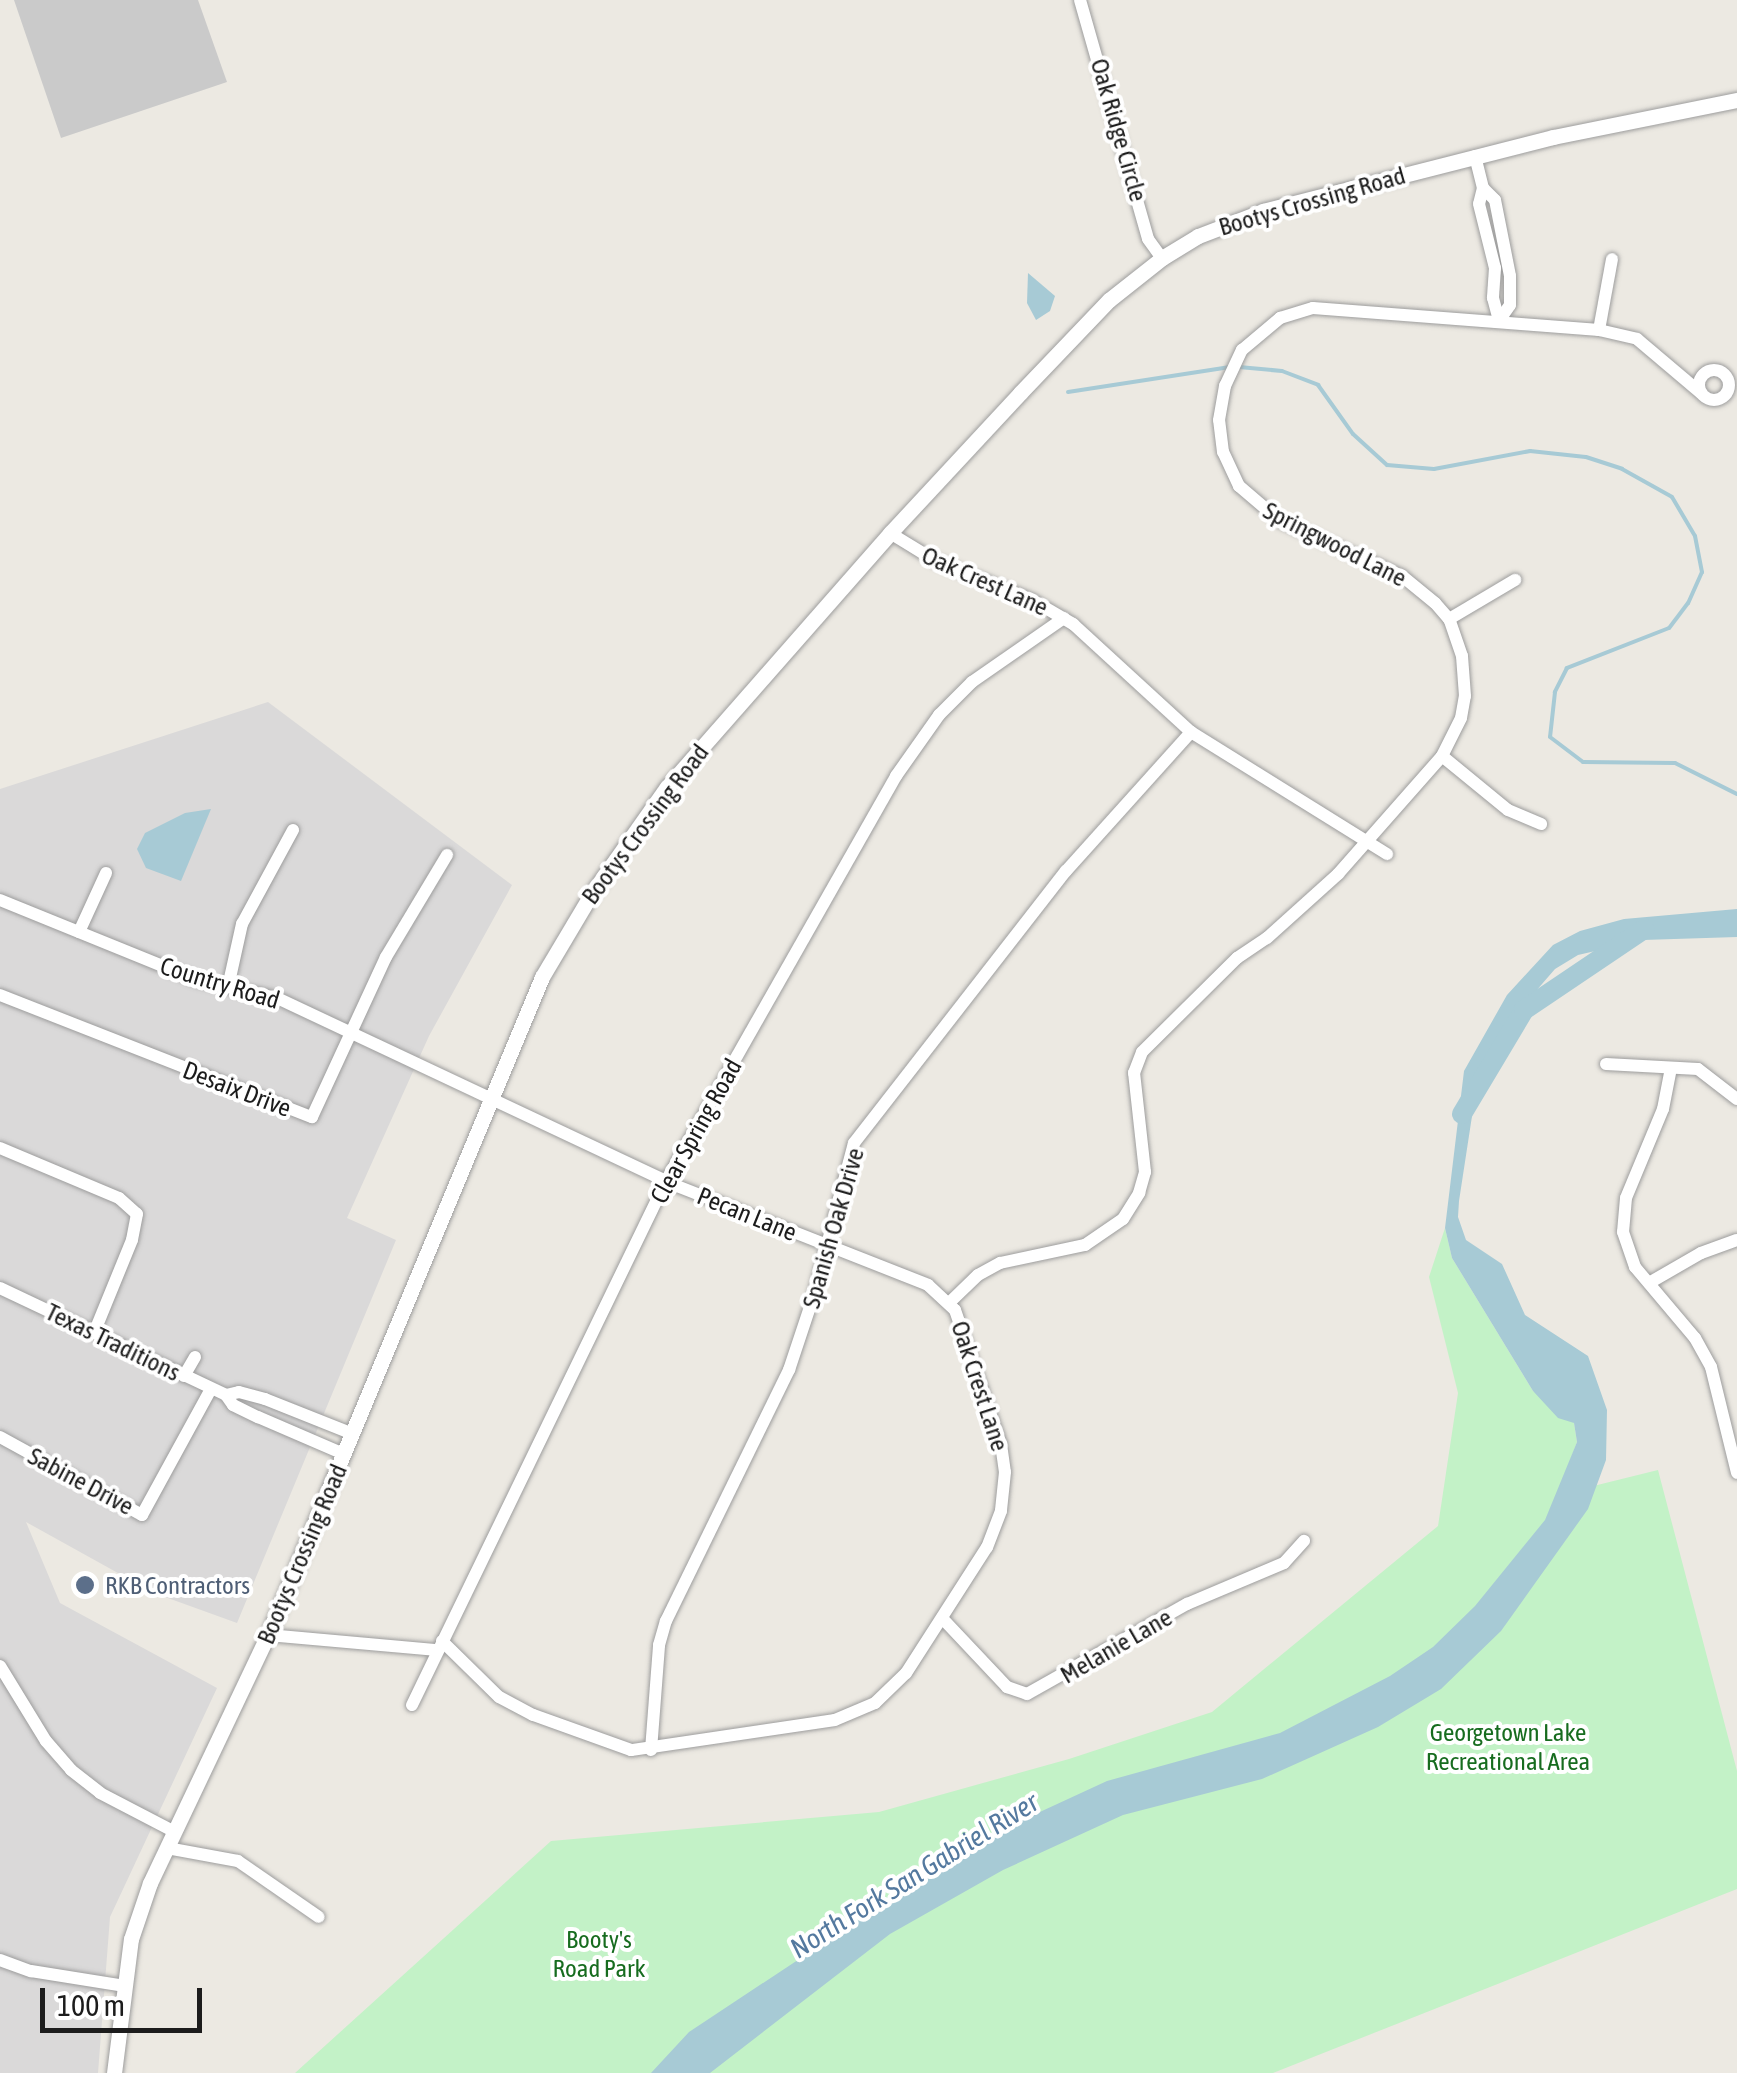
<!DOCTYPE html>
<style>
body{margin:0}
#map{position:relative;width:1737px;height:2073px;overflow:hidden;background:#ece9e2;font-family:"Asap Condensed",sans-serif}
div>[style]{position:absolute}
.residential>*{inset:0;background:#dad9d9}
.religious>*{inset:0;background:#cacaca}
.park>*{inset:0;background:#c3f2c7}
.water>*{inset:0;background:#a7cad5}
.stream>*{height:4px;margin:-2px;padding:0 2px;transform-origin:2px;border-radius:2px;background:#a7cad5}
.river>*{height:20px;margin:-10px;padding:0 10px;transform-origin:10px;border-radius:10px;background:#a7cad5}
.roads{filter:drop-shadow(0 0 2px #9d9d9d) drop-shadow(0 0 2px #9d9d9d)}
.minor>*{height:12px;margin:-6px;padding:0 6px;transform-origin:6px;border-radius:6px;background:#fff}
.minor>.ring{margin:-6px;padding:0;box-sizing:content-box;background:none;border:12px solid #fff;border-radius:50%}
.tertiary>*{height:15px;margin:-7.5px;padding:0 7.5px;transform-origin:7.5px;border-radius:7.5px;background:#fff}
.dots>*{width:28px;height:28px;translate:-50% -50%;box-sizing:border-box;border:5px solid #fff;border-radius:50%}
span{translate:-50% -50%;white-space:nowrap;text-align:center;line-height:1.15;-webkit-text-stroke:8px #fff;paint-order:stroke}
.street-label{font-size:25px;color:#1c1c1c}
.service-label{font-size:25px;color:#4e5e75}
.left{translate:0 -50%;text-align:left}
.park-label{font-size:25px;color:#176c1f}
.water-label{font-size:28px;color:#54799f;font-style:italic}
.scale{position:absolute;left:40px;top:1988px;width:162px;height:45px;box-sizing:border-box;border:5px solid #1c1c1c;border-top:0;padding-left:12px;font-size:30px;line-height:35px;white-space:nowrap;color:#1c1c1c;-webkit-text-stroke:8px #fff;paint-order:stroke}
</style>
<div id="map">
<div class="residential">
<i style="clip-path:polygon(268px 702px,512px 885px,429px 1036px,347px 1218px,396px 1240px,237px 1623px,154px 1593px,26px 1522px,60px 1603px,217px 1688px,110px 1917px,98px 2073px,0 2073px,0 789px)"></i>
</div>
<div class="religious">
<i style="clip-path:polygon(14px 0,198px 0,227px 82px,61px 138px)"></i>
</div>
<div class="park">
<i style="clip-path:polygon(1445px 1228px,1452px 1258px,1533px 1391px,1574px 1423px,1577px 1442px,1557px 1495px,1658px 1470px,1737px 1771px,1737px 1889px,1273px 2073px,295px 2073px,551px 1841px,879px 1812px,1069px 1759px,1212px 1712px,1438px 1526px,1458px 1393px,1429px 1277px)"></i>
</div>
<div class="water">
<i style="clip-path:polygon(1028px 273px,1055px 296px,1050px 311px,1036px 320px,1027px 303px)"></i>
<i style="clip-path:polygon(211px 809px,181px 881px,146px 868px,137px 849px,145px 833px,185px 813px)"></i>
<i style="clip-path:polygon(1737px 909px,1737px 937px,1643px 940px,1578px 955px,1555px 969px,1529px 999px,1504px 1031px,1478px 1077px,1459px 1201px,1458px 1217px,1466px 1240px,1502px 1264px,1525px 1315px,1588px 1356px,1607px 1410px,1606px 1460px,1588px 1509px,1501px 1631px,1441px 1689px,1378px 1727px,1262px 1779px,1123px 1815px,1003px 1870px,890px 1934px,710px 2073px,651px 2073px,689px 2032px,899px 1893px,1014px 1824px,1107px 1781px,1280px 1733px,1390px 1676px,1433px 1647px,1475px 1606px,1545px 1520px,1577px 1442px,1574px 1423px,1558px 1418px,1533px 1391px,1452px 1258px,1445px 1228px,1464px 1071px,1507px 995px,1553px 945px,1580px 931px,1624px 919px)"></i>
</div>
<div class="stream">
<i style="left:1239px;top:367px;width:43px;rotate:5.3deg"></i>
<i style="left:1282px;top:371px;width:39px;rotate:21deg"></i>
<i style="left:1318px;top:385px;width:60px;rotate:54.5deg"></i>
<i style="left:1353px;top:434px;width:46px;rotate:42.4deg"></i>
<i style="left:1387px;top:465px;width:47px;rotate:4.9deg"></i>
<i style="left:1434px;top:469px;width:98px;rotate:-10.6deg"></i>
<i style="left:1530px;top:451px;width:56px;rotate:6.1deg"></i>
<i style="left:1586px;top:457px;width:38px;rotate:18deg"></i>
<i style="left:1622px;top:469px;width:57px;rotate:29.2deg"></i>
<i style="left:1672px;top:497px;width:45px;rotate:59.5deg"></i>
<i style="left:1695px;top:536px;width:37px;rotate:79deg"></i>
<i style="left:1702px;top:572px;width:34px;rotate:114deg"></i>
<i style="left:1688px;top:603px;width:31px;rotate:127deg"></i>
<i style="left:1669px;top:628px;width:110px;rotate:158.6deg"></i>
<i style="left:1567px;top:668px;width:27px;rotate:117deg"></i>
<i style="left:1555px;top:692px;width:45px;rotate:96.3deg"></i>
<i style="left:1550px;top:737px;width:41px;rotate:37.1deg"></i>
<i style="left:1583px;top:762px;width:92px;rotate:0.6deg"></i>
<i style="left:1675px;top:763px;width:69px;rotate:26.6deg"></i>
<i style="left:1068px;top:392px;width:164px;rotate:-8.8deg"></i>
</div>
<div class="river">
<i style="left:1462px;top:1114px;width:121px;rotate:-59.2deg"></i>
<i style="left:1524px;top:1010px;width:145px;rotate:-34deg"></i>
</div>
<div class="roads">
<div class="minor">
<i style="left:1080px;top:0;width:248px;rotate:74.1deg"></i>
<i style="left:1148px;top:239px;width:24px;rotate:54deg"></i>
<i style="left:1475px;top:156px;width:33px;rotate:76deg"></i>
<i style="left:1483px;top:188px;width:17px;rotate:45deg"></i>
<i style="left:1495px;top:200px;width:77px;rotate:78.8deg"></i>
<i style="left:1510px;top:276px;width:29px;rotate:90deg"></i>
<i style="left:1510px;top:305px;width:19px;rotate:125deg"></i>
<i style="left:1483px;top:188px;width:16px;rotate:104deg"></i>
<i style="left:1479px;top:204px;width:66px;rotate:76deg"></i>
<i style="left:1495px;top:268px;width:30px;rotate:94deg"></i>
<i style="left:1493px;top:298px;width:24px;rotate:75deg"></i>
<i style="left:1599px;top:330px;width:72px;rotate:-79.6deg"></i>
<i class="ring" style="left:1699px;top:370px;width:18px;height:18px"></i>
<i style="left:890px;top:533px;width:52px;rotate:31.5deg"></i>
<i style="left:934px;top:560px;width:106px;rotate:22.2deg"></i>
<i style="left:1032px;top:600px;width:48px;rotate:30.3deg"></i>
<i style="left:1073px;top:624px;width:160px;rotate:42.5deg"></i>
<i style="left:1191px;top:732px;width:231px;rotate:31.9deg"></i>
<i style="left:1449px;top:619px;width:77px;rotate:-30.6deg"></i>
<i style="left:1442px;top:756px;width:85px;rotate:39.3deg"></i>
<i style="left:1508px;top:810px;width:36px;rotate:23deg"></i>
<i style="left:0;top:900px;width:213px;rotate:22.1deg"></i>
<i style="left:197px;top:980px;width:82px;rotate:12.7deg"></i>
<i style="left:277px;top:998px;width:442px;rotate:25.2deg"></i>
<i style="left:677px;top:1186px;width:270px;rotate:21.5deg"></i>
<i style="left:928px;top:1285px;width:37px;rotate:43deg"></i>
<i style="left:955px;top:1310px;width:142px;rotate:71.1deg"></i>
<i style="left:1001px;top:1444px;width:28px;rotate:82deg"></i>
<i style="left:1005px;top:1472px;width:39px;rotate:96deg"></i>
<i style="left:1001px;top:1511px;width:39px;rotate:111deg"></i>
<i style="left:987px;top:1547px;width:150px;rotate:122.7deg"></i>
<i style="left:906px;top:1673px;width:43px;rotate:135.9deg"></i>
<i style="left:875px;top:1703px;width:43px;rotate:157deg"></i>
<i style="left:835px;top:1720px;width:206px;rotate:171.6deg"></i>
<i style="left:631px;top:1750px;width:104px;rotate:-160.3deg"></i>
<i style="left:533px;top:1715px;width:38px;rotate:-152deg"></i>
<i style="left:499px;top:1697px;width:80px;rotate:-135.5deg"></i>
<i style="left:79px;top:932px;width:65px;rotate:-65.4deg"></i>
<i style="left:228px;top:987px;width:65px;rotate:-77.5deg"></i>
<i style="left:242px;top:924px;width:107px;rotate:-61.5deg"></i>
<i style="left:0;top:995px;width:335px;rotate:21.4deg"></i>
<i style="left:312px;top:1117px;width:176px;rotate:-65.2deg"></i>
<i style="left:386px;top:957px;width:119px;rotate:-59.1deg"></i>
<i style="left:1606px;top:1064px;width:92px;rotate:3.1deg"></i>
<i style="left:1698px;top:1069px;width:49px;rotate:37.6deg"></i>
<i style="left:1671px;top:1068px;width:42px;rotate:101deg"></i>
<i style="left:1663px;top:1109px;width:96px;rotate:112.6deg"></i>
<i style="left:1626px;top:1198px;width:34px;rotate:95deg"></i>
<i style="left:1623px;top:1232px;width:37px;rotate:71deg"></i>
<i style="left:1635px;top:1267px;width:93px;rotate:49.8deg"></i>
<i style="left:1695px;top:1338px;width:33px;rotate:61deg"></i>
<i style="left:1711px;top:1367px;width:109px;rotate:76.2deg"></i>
<i style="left:0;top:1148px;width:129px;rotate:22.8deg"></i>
<i style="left:119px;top:1198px;width:24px;rotate:42deg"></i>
<i style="left:137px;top:1214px;width:26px;rotate:101deg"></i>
<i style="left:132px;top:1240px;width:100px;rotate:112.2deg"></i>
<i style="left:1649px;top:1283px;width:60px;rotate:-30deg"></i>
<i style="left:1701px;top:1253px;width:38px;rotate:-20deg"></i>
<i style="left:0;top:1288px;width:250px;rotate:25.3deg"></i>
<i style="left:226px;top:1395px;width:12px;rotate:55deg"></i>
<i style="left:233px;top:1405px;width:28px;rotate:26deg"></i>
<i style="left:258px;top:1417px;width:94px;rotate:23.3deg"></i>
<i style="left:950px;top:1302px;width:39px;rotate:-44deg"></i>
<i style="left:978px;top:1275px;width:25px;rotate:-29deg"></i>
<i style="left:1000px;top:1263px;width:87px;rotate:-12deg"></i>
<i style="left:1085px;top:1245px;width:46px;rotate:-34.4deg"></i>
<i style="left:1123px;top:1219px;width:31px;rotate:-58deg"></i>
<i style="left:1139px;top:1193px;width:22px;rotate:-74deg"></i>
<i style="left:1145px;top:1172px;width:100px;rotate:-96.3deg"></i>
<i style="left:1134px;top:1073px;width:22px;rotate:-69deg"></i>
<i style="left:1142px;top:1052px;width:134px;rotate:-44.7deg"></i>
<i style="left:1237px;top:958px;width:36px;rotate:-34deg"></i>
<i style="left:1267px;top:938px;width:96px;rotate:-42deg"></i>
<i style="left:1338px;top:874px;width:157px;rotate:-48.6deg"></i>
<i style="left:1442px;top:756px;width:42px;rotate:-63.4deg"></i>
<i style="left:1461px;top:718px;width:22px;rotate:-80deg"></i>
<i style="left:1465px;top:696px;width:40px;rotate:-94.3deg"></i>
<i style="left:1462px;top:656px;width:39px;rotate:-109deg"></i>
<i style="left:1449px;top:619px;width:21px;rotate:-131deg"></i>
<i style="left:1435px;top:603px;width:43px;rotate:-140.7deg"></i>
<i style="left:1402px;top:576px;width:134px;rotate:-155.7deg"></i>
<i style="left:1280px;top:521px;width:54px;rotate:-139.5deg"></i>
<i style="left:1239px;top:486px;width:38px;rotate:-115deg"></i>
<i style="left:1223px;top:452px;width:32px;rotate:-97deg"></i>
<i style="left:1219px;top:420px;width:35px;rotate:-80deg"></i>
<i style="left:1225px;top:386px;width:40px;rotate:-65deg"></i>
<i style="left:1242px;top:350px;width:50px;rotate:-40.1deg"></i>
<i style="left:1280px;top:318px;width:34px;rotate:-17deg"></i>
<i style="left:1313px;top:308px;width:287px;rotate:4.4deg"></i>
<i style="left:1599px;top:330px;width:39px;rotate:13deg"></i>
<i style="left:1637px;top:339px;width:84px;rotate:40.2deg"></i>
<i style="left:184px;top:1376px;width:22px;rotate:-60deg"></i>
<i style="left:226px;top:1395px;width:13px;rotate:-13deg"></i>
<i style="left:239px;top:1392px;width:27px;rotate:15deg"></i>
<i style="left:265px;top:1399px;width:95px;rotate:21.7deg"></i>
<i style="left:0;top:1437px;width:162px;rotate:28.8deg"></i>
<i style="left:142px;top:1515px;width:144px;rotate:-61.3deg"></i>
<i style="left:942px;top:1618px;width:95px;rotate:46.7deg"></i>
<i style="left:1007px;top:1687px;width:21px;rotate:19deg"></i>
<i style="left:1027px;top:1694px;width:184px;rotate:-29.4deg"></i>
<i style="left:1187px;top:1604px;width:105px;rotate:-22.9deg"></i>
<i style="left:1284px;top:1563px;width:30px;rotate:-48deg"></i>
<i style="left:268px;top:1635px;width:170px;rotate:5.1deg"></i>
<i style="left:0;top:1666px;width:88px;rotate:58.5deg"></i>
<i style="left:46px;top:1741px;width:38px;rotate:49deg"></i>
<i style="left:71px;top:1770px;width:37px;rotate:38deg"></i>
<i style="left:100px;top:1793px;width:85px;rotate:27.5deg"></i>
<i style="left:412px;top:1705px;width:582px;rotate:-64.14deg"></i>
<i style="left:666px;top:1181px;width:466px;rotate:-60.4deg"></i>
<i style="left:896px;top:776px;width:75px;rotate:-54.8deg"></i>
<i style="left:939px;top:715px;width:47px;rotate:-45deg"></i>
<i style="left:972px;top:682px;width:112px;rotate:-34.8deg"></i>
<i style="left:651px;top:1750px;width:105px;rotate:-85.6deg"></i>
<i style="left:659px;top:1645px;width:25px;rotate:-74deg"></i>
<i style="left:666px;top:1621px;width:280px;rotate:-63.9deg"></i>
<i style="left:789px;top:1370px;width:76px;rotate:-71.6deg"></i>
<i style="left:813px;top:1298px;width:160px;rotate:-75.2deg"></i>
<i style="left:854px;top:1143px;width:345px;rotate:-52.1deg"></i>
<i style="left:1066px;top:871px;width:187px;rotate:-48deg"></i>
<i style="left:167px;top:1848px;width:72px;rotate:10.4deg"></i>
<i style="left:238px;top:1861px;width:98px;rotate:34.7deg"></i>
<i style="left:0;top:1960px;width:33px;rotate:20deg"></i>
<i style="left:31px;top:1971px;width:95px;rotate:9.1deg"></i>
</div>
<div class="tertiary">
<i style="left:114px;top:2073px;width:135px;rotate:-82.8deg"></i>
<i style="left:131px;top:1939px;width:59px;rotate:-71.3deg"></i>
<i style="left:150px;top:1883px;width:275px;rotate:-64.6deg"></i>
<i style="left:268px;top:1635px;width:713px;rotate:-67.39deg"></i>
<i style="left:542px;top:977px;width:94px;rotate:-59.3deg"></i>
<i style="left:590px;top:896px;width:133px;rotate:-54.8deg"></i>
<i style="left:667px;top:787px;width:338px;rotate:-48.7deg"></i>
<i style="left:890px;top:533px;width:191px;rotate:-47.1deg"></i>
<i style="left:1020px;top:393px;width:129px;rotate:-46.3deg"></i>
<i style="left:1109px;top:300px;width:68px;rotate:-38.4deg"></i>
<i style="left:1162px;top:258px;width:42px;rotate:-31.4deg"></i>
<i style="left:1198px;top:236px;width:70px;rotate:-21deg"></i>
<i style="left:1263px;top:211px;width:299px;rotate:-14.3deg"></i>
<i style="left:1553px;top:137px;width:188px;rotate:-11.4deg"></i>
</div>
</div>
<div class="dots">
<i style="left:85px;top:1585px;background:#5c6f8a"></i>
</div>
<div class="street-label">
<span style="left:1119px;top:130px;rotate:74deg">Oak Ridge Circle</span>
<span style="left:1312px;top:201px;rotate:-16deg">Bootys Crossing Road</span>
<span style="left:1335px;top:544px;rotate:27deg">Springwood Lane</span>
<span style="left:985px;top:581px;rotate:24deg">Oak Crest Lane</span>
<span style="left:645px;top:824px;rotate:-53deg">Bootys Crossing Road</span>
<span style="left:220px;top:983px;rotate:17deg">Country Road</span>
<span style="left:237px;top:1089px;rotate:21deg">Desaix Drive</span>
<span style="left:696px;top:1131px;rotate:-61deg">Clear Spring Road</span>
<span style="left:747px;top:1214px;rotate:22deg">Pecan Lane</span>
<span style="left:833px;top:1228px;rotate:-74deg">Spanish Oak Drive</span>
<span style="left:113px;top:1342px;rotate:26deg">Texas Traditions</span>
<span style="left:980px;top:1386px;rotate:72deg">Oak Crest Lane</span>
<span style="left:81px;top:1481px;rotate:28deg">Sabine Drive</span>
<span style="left:302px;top:1554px;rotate:-67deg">Bootys Crossing Road</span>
<span style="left:1116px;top:1646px;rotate:-30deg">Melanie Lane</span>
</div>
<div class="service-label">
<span class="left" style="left:105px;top:1585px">RKB Contractors</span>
</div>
<div class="park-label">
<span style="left:1508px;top:1747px">Georgetown Lake<br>Recreational Area</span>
<span style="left:599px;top:1954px">Booty's<br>Road Park</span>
</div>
<div class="water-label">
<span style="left:914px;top:1875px;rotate:-32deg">North Fork San Gabriel River</span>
</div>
<div class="scale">100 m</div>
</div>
